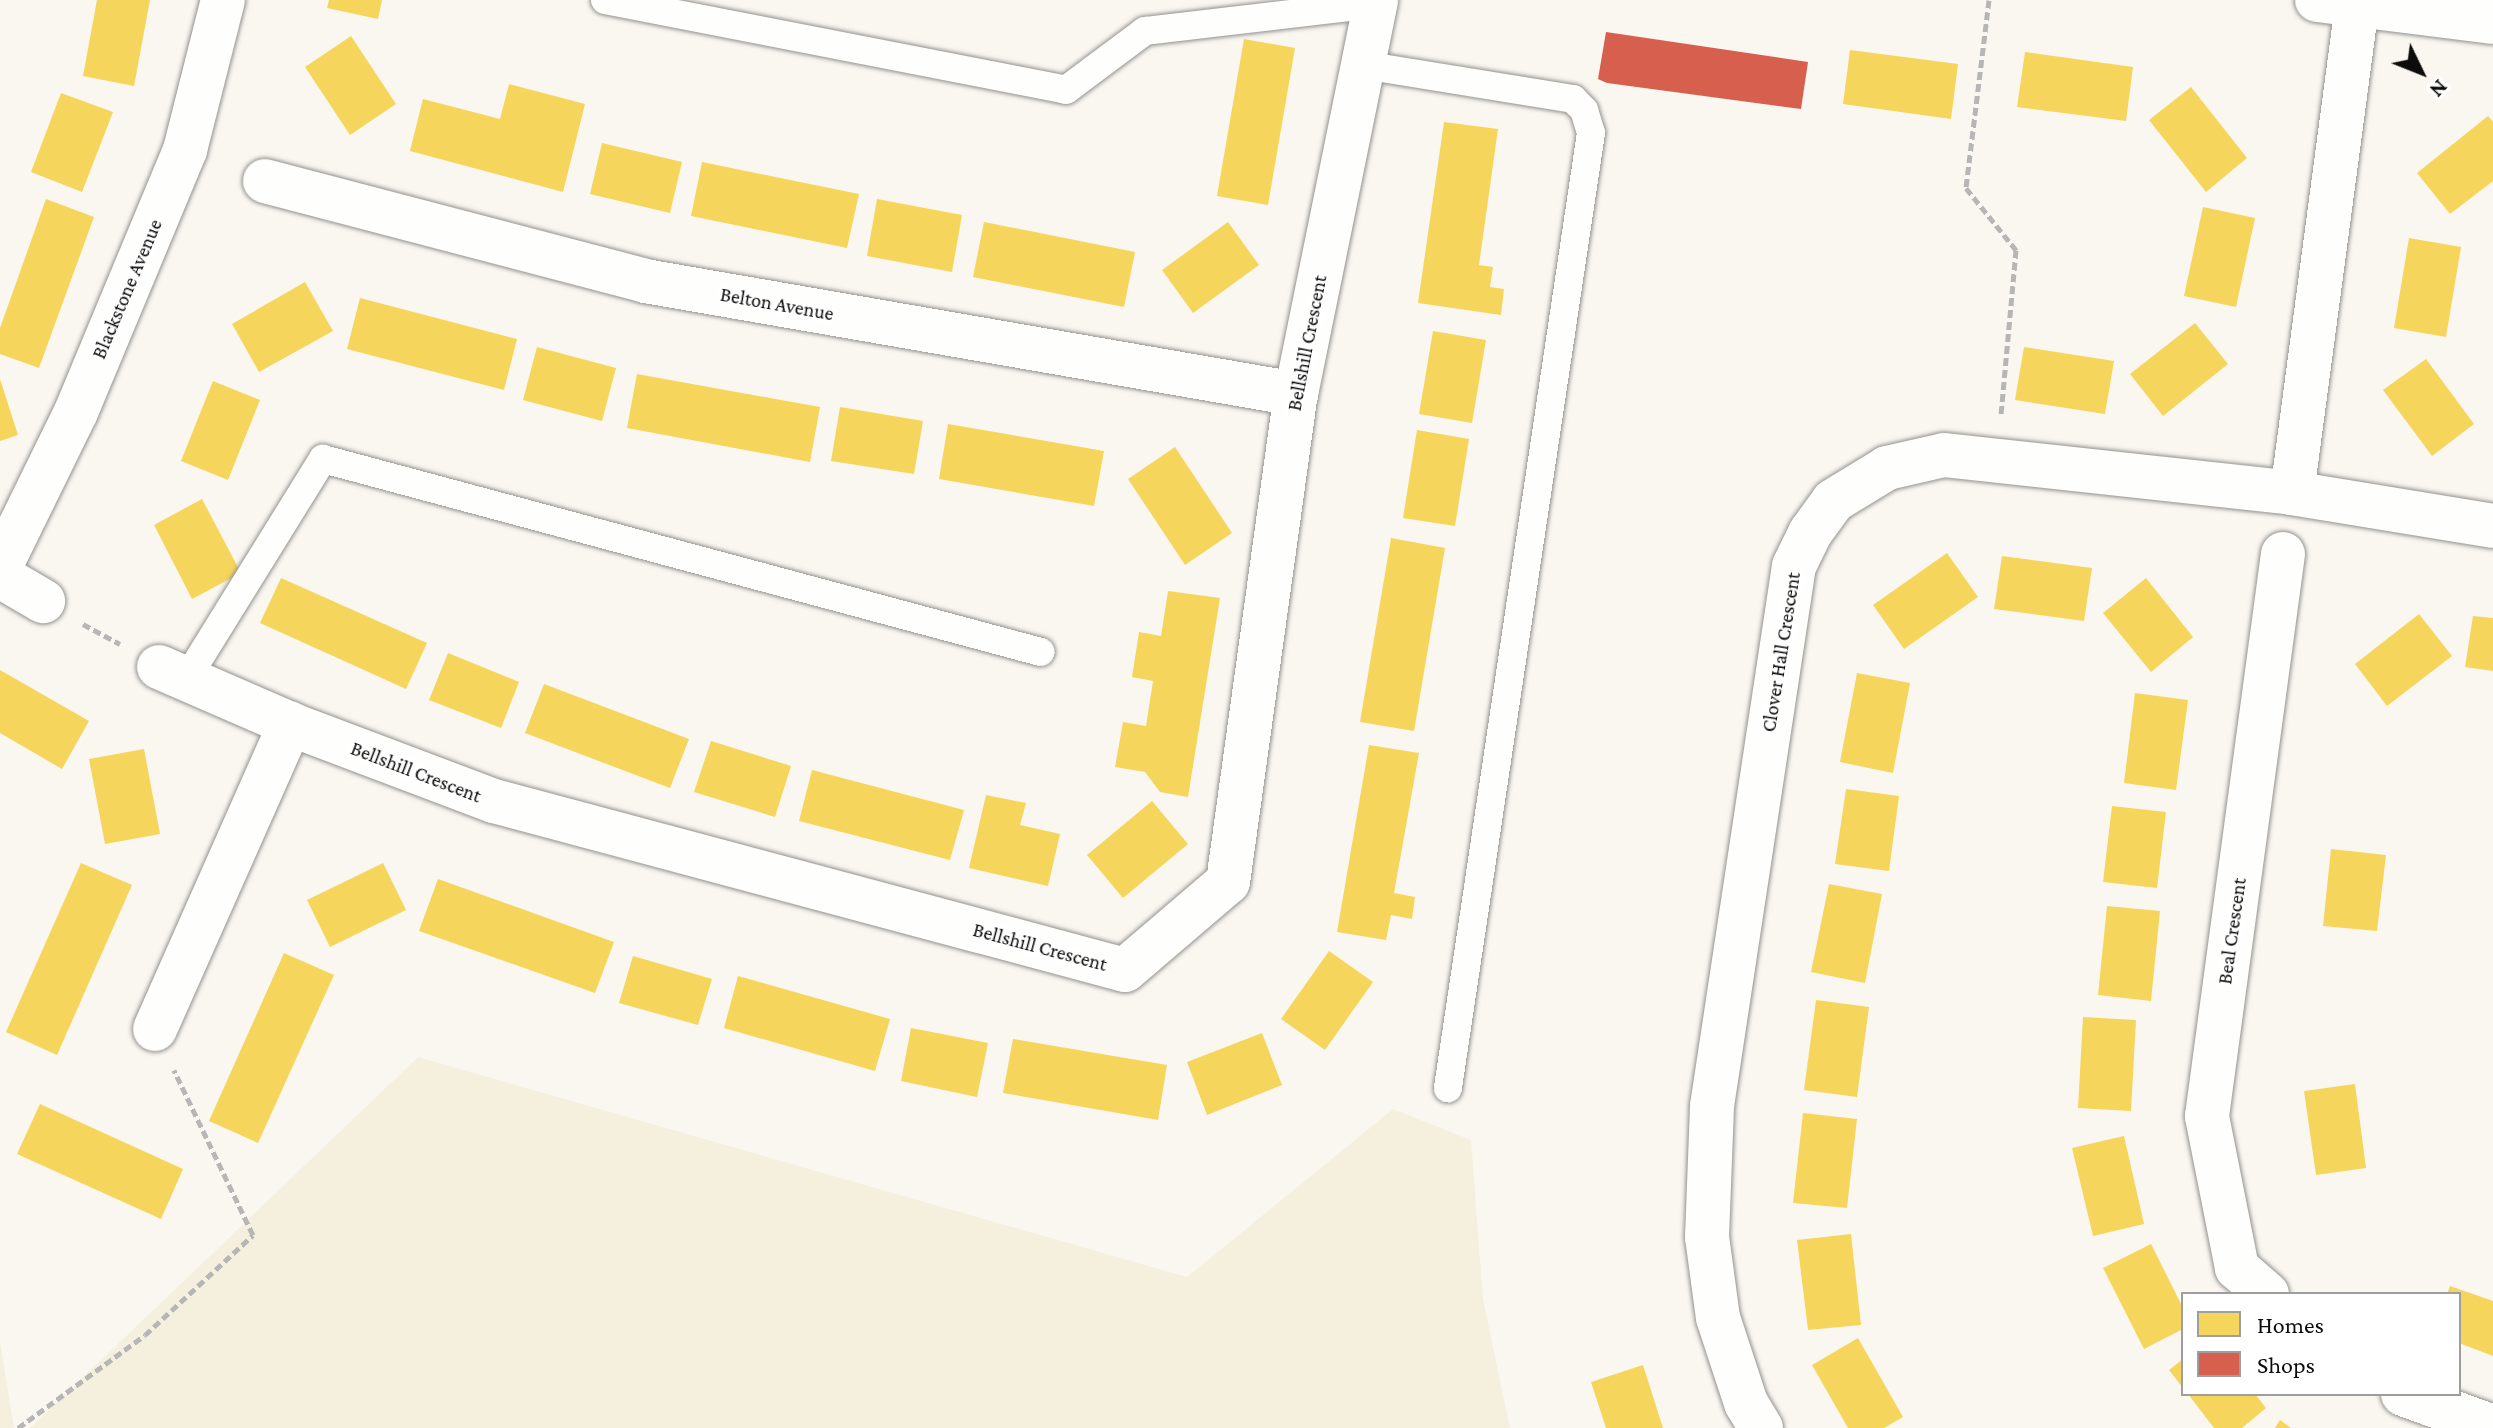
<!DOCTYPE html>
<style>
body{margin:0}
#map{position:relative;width:2493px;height:1428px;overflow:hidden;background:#faf7f1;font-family:"Crimson Pro",serif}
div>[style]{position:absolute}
.farmland>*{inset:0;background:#f5f0de}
.homes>*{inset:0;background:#f6d55c}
.shops>*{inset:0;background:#d6604d}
.path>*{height:5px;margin-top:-2.5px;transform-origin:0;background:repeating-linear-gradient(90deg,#b7b6b6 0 8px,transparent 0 12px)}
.roads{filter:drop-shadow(0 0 2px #93928f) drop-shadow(0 0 2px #93928f)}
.service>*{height:28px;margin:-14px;padding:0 14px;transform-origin:14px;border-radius:14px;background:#fefefd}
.minor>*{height:44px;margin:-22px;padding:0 22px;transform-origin:22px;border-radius:22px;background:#fefefd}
span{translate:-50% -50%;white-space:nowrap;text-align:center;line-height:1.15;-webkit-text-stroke:8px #fff;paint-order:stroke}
.street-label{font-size:20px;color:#0c0c0c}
.legend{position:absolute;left:2181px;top:1292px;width:280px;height:104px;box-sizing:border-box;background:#fff;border:2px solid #9e9e9e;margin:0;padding:10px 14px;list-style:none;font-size:24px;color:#0c0c0c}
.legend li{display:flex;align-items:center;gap:16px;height:40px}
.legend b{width:40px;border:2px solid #9e9e9e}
.north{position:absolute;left:2381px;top:32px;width:80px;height:80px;-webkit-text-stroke:6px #fff;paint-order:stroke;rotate:133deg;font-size:22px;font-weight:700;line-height:32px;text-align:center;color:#0c0c0c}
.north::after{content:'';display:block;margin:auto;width:28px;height:36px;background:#0c0c0c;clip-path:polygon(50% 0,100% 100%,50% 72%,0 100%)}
</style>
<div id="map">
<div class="farmland">
<i style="clip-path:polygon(418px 1057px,1187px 1277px,1393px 1109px,1471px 1140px,1483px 1299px,1510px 1428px,30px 1428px)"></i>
<i style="clip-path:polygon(0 1341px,14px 1428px,0 1428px)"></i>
</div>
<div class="homes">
<i style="clip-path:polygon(97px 0,150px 0,134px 86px,83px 76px)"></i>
<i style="clip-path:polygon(329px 0,382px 0,378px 19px,327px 8px)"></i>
<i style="clip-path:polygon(351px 36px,396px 104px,350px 135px,305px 67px)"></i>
<i style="clip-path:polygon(1244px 39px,1295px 48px,1268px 205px,1217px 196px)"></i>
<i style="clip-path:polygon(1850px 50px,1958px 64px,1951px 119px,1843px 104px)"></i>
<i style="clip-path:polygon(2025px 52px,2133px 67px,2126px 121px,2017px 107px)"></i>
<i style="clip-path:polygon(509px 84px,585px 104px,563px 192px,410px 151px,423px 99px,500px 119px)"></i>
<i style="clip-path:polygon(2191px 87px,2247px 158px,2206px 192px,2149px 120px)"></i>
<i style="clip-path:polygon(61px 93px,113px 112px,82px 192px,31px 172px)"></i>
<i style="clip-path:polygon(2488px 116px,2493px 122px,2493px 181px,2450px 214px,2417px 173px)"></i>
<i style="clip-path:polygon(1444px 122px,1498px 129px,1479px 265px,1493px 267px,1490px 287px,1504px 289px,1501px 315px,1418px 303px)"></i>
<i style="clip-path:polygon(602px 143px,682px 162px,670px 213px,590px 194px)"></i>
<i style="clip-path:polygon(702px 162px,859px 194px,847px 248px,691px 216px)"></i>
<i style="clip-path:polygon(46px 199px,94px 217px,39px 368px,0 354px,0 328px)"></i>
<i style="clip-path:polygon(877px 199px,962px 215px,952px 272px,867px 256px)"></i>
<i style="clip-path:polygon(2203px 207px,2255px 218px,2236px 307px,2184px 296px)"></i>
<i style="clip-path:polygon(984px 222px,1135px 252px,1124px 307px,973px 277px)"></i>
<i style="clip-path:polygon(1228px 222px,1259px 265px,1193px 313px,1162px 270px)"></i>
<i style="clip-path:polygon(2409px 238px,2461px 247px,2446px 337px,2394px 328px)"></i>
<i style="clip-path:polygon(305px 282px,333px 331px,259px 372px,232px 324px)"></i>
<i style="clip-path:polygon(360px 298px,517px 339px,504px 390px,347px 349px)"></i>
<i style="clip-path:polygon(2195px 323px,2228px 364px,2163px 416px,2130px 374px)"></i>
<i style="clip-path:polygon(1433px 331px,1486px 340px,1472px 423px,1419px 414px)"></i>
<i style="clip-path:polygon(537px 347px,616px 368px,602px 421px,523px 400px)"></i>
<i style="clip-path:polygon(2024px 347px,2114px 361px,2105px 414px,2015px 400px)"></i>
<i style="clip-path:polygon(2426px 359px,2474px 424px,2432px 456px,2383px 390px)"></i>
<i style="clip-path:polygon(637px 374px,820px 407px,810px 462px,627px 428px)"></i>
<i style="clip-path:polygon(0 379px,18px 435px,0 441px)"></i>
<i style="clip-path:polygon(213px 381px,260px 400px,228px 480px,181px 461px)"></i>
<i style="clip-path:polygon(840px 407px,923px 421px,914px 474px,831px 461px)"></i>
<i style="clip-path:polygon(948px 424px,1104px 451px,1094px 506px,939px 479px)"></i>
<i style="clip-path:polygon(1417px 430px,1469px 439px,1455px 526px,1403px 518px)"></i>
<i style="clip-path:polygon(1175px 447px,1232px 533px,1185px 565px,1128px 479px)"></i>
<i style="clip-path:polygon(202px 499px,241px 573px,192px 599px,154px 525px)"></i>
<i style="clip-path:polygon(1391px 538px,1445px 548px,1414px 731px,1360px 722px)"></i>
<i style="clip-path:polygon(1947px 553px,1978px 597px,1904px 649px,1873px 605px)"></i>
<i style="clip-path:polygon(2002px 556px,2092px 568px,2084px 621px,1994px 609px)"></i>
<i style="clip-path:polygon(281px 578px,427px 643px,406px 689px,260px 623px)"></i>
<i style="clip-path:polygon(2146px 578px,2193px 637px,2151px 672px,2103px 613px)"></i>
<i style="clip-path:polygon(1168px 591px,1220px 598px,1188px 797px,1160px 792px,1145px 772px,1115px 767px,1123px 722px,1146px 726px,1153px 681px,1132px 677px,1139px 632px,1161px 636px)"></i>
<i style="clip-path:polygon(2419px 614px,2452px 656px,2387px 706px,2355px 664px)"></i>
<i style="clip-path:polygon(2473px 616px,2493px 618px,2493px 671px,2465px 667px)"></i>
<i style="clip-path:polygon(448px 653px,519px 682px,501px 728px,429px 700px)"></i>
<i style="clip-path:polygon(0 670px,89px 721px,62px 769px,0 733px)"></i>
<i style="clip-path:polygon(1857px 673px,1910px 683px,1893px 773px,1840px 762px)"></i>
<i style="clip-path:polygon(544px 684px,689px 739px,670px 788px,525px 733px)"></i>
<i style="clip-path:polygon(2135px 693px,2188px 700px,2176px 790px,2124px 783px)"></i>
<i style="clip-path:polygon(711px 741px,791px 766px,775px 817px,694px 792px)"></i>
<i style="clip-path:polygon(1369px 745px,1419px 753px,1394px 893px,1415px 897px,1412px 919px,1391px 915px,1386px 940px,1337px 932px)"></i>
<i style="clip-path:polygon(144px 749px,160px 834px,105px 844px,89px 759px)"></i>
<i style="clip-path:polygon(812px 770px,964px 810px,950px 860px,799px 821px)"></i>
<i style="clip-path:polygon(1846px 789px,1899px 796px,1889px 871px,1835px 864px)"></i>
<i style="clip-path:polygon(986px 795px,1026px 803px,1020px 825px,1060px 834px,1048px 886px,969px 868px)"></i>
<i style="clip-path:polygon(1152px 801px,1188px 844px,1123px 898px,1087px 855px)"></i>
<i style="clip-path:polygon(2112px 806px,2166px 812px,2157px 888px,2103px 882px)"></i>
<i style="clip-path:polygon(2331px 849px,2386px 855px,2377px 931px,2323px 926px)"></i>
<i style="clip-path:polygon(81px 863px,132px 885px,57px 1055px,6px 1032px)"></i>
<i style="clip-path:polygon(383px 863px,406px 910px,330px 947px,307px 900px)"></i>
<i style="clip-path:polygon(438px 879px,614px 942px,595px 993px,419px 931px)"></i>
<i style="clip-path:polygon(1829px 884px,1882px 894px,1865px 983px,1811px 972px)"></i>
<i style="clip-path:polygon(2107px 906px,2160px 911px,2151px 1001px,2098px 995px)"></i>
<i style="clip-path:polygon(1329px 951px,1373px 982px,1325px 1050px,1281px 1019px)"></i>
<i style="clip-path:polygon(284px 953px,334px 975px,258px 1143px,209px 1121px)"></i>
<i style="clip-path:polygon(633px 956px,712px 979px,698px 1025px,619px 1003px)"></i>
<i style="clip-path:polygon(738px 976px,890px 1019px,875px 1071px,724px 1028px)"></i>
<i style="clip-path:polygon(1816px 1000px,1869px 1007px,1857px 1097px,1804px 1090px)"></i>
<i style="clip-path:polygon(2083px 1017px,2136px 1020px,2131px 1111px,2078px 1108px)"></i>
<i style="clip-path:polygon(911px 1028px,988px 1043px,977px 1097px,901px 1081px)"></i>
<i style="clip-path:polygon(1262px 1033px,1282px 1085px,1207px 1115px,1187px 1062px)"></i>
<i style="clip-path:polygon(1013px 1039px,1167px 1065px,1158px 1120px,1003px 1093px)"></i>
<i style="clip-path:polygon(2355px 1084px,2366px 1168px,2316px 1175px,2304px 1091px)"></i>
<i style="clip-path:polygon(40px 1104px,183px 1169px,161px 1219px,17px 1154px)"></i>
<i style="clip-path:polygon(1803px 1113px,1857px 1119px,1847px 1208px,1793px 1203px)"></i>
<i style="clip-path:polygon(2124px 1136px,2144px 1224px,2093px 1236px,2072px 1148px)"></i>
<i style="clip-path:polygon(1851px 1234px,1861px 1325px,1808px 1330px,1797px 1240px)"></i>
<i style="clip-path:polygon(2151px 1244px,2183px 1308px,2183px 1329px,2144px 1349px,2103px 1268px)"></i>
<i style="clip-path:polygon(2450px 1286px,2493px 1301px,2493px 1356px,2459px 1343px,2459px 1294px,2447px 1294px)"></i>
<i style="clip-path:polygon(1858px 1338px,1903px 1417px,1884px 1428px,1848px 1428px,1812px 1365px)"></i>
<i style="clip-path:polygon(2183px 1359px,2183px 1388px,2169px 1370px)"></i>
<i style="clip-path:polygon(1643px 1365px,1663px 1428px,1606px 1428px,1591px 1382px)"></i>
<i style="clip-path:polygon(2188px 1394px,2255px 1394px,2266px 1408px,2242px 1428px,2214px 1428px)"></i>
<i style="clip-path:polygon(2280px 1420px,2291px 1428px,2275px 1428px)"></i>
</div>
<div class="shops">
<i style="clip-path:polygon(1606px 32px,1808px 62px,1801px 109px,1607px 83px,1598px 79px)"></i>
</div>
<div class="path">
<i style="left:1989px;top:0;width:189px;rotate:97deg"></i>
<i style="left:1966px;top:188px;width:80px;rotate:51.1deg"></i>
<i style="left:2016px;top:250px;width:166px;rotate:95.2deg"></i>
<i style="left:83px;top:624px;width:42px;rotate:28.4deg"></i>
<i style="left:18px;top:1428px;width:157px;rotate:-36.2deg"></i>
<i style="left:145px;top:1335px;width:147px;rotate:-42.8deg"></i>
<i style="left:253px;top:1235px;width:183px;rotate:-115.6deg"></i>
</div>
<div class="roads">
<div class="service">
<i style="left:605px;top:0;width:470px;rotate:11deg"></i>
<i style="left:1066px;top:90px;width:99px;rotate:-36.8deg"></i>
<i style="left:1145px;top:31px;width:232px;rotate:-6.7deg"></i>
<i style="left:1363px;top:65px;width:213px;rotate:9.2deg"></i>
<i style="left:1573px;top:99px;width:16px;rotate:45deg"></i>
<i style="left:1584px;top:110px;width:24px;rotate:73deg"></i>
<i style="left:1591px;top:133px;width:966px;rotate:98.52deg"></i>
<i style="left:187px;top:678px;width:258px;rotate:-58.2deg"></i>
<i style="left:323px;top:459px;width:743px;rotate:15.05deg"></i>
</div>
<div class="minor">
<i style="left:2317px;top:0;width:177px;rotate:7.1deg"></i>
<i style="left:265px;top:181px;width:393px;rotate:14.7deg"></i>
<i style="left:645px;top:281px;width:661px;rotate:9.85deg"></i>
<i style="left:2292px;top:493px;width:492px;rotate:-82.4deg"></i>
<i style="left:0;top:567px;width:173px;rotate:-63.9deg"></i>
<i style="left:76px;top:412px;width:284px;rotate:-67.4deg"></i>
<i style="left:185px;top:150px;width:155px;rotate:-75.8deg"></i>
<i style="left:0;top:576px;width:50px;rotate:30.2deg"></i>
<i style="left:159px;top:667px;width:143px;rotate:23.5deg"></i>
<i style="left:290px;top:724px;width:218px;rotate:20.7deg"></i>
<i style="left:494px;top:801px;width:653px;rotate:14.99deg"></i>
<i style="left:1125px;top:970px;width:135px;rotate:-40.5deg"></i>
<i style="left:1228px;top:882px;width:493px;rotate:-82.1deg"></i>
<i style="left:1296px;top:394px;width:402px;rotate:-78.5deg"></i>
<i style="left:155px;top:1029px;width:334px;rotate:-66.1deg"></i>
<i style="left:2267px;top:1294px;width:40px;rotate:-139deg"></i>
<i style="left:2237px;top:1268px;width:155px;rotate:-101.2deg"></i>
<i style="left:2207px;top:1116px;width:567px;rotate:-82.3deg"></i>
<i style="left:2403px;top:1394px;width:96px;rotate:20.1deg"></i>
<i style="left:1761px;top:1428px;width:29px;rotate:-121deg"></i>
<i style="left:1746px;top:1403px;width:89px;rotate:-108.2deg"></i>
<i style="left:1718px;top:1318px;width:82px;rotate:-97.7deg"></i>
<i style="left:1707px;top:1237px;width:131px;rotate:-87.8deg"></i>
<i style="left:1712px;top:1106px;width:546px;rotate:-81.37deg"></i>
<i style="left:1794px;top:566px;width:37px;rotate:-64deg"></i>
<i style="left:1810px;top:533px;width:39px;rotate:-54deg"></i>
<i style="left:1833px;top:501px;width:63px;rotate:-31.4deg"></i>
<i style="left:1887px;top:468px;width:58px;rotate:-12.8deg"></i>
<i style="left:1944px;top:455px;width:350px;rotate:6.2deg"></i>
<i style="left:2292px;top:493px;width:204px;rotate:9.3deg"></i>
</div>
</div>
<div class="street-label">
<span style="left:127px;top:289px;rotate:-67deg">Blackstone Avenue</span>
<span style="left:777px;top:304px;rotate:10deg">Belton Avenue</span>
<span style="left:1307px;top:343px;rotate:-79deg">Bellshill Crescent</span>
<span style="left:1781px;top:652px;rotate:-81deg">Clover Hall Crescent</span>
<span style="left:416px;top:772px;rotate:21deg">Bellshill Crescent</span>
<span style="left:2232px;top:931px;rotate:-82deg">Beal Crescent</span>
<span style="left:1040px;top:947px;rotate:15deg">Bellshill Crescent</span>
</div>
<ul class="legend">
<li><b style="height:22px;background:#f6d55c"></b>Homes</li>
<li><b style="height:22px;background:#d6604d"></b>Shops</li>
</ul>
<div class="north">N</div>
</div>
